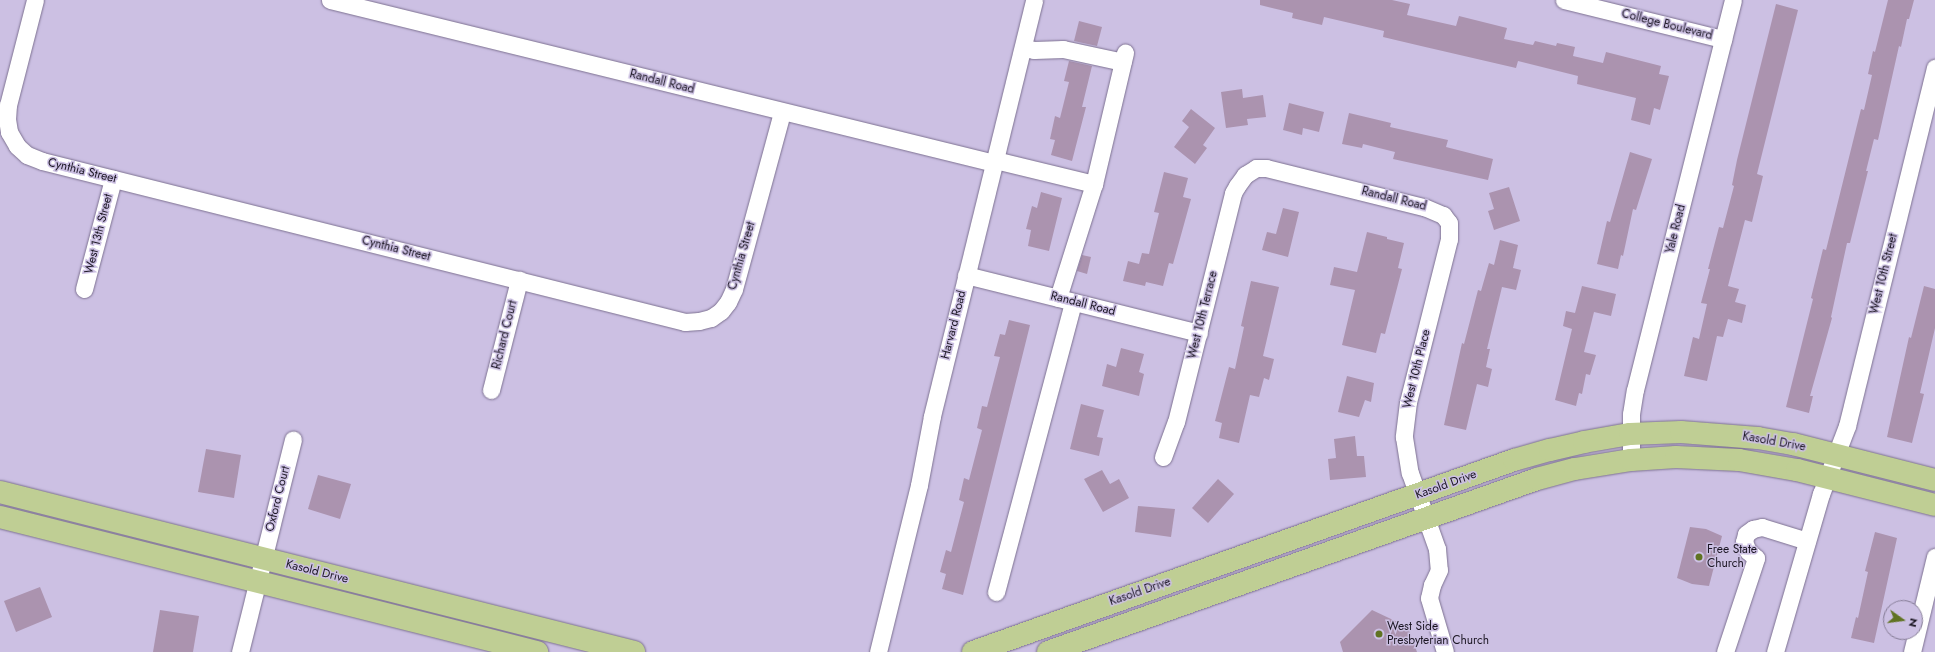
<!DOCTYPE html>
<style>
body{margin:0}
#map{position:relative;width:1935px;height:652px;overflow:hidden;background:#ccc0e3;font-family:Jost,sans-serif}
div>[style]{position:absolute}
.building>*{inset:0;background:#ab93af}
.roads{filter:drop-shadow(0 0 1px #7d7191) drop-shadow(0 0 1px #7d7191)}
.minor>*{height:17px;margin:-8.5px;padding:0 8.5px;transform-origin:8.5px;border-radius:8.5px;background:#fff}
.major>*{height:22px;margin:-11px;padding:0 11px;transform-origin:11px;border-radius:11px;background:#bfce94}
.dots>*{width:11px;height:11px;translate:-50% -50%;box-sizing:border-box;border:2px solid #ccc0e3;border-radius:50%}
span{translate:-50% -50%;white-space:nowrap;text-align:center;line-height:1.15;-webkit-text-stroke:3px #ccc0e3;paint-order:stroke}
.street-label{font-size:12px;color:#1b1623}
.poi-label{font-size:12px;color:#1b1623}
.left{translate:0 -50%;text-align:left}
.north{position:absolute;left:1883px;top:600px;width:40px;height:40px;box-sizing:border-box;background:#ccc0e3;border:1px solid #857c96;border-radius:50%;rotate:104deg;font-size:11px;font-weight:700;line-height:16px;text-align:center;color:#1b1623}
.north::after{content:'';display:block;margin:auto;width:14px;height:18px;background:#607322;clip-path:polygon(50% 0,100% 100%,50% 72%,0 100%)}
</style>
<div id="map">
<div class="building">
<i style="clip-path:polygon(1260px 0,1392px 0,1410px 4px,1407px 15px,1456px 26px,1459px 16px,1507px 28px,1504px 39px,1533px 45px,1535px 41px,1556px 46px,1557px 43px,1575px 47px,1573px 56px,1603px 63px,1606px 52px,1661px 66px,1659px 74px,1669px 76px,1660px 110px,1654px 108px,1650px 125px,1631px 120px,1636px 98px,1577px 84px,1578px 76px,1518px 61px,1516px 68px,1421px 46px,1383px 37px,1384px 31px,1324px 17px,1322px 25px,1292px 18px,1293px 13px,1260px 5px)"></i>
<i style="clip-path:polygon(1888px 0,1914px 0,1909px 19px,1907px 19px,1901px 47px,1899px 46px,1878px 140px,1874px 139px,1866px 171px,1868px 171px,1850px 243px,1847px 243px,1831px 317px,1832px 318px,1810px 396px,1813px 396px,1809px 413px,1786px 407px,1813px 299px,1811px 298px,1823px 249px,1826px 250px,1861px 109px,1864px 110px,1872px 75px,1868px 74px,1873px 51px,1875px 52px)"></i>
<i style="clip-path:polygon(1776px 4px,1798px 10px,1757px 174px,1763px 176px,1752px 222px,1745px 220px,1728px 286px,1739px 289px,1735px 302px,1746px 305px,1742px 323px,1728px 319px,1723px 337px,1717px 336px,1707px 381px,1684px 376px,1693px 337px,1699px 339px,1707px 304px,1701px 303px,1710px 269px,1708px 269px,1719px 227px,1723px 228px,1734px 186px,1732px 185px,1737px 160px)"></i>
<i style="clip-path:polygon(1079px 21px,1102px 27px,1097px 46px,1074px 41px)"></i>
<i style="clip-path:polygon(1069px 61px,1092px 66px,1082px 107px,1086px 107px,1072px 161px,1051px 155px,1055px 140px,1050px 139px,1055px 116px,1060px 118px,1069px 82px,1064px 81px)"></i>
<i style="clip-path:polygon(1242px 89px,1243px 98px,1263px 95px,1266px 117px,1247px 119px,1248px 125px,1226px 128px,1221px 92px)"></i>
<i style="clip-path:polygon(1289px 103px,1324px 112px,1319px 132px,1303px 128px,1302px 135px,1283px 130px)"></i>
<i style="clip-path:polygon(1191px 109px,1215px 128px,1203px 145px,1207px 148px,1195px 164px,1174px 147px,1189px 127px,1182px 121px)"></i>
<i style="clip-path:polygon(1349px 113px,1391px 123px,1390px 127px,1448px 140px,1446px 147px,1493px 159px,1488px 180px,1393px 159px,1395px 152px,1363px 144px,1362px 148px,1342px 144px)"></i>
<i style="clip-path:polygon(1630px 152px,1652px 159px,1636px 210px,1633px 209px,1623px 256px,1621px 255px,1618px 269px,1597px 264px,1607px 221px,1610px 222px)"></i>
<i style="clip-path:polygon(1164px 172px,1188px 178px,1183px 197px,1191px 199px,1173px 264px,1169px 263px,1163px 286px,1146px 282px,1145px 286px,1123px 281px,1128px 261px,1139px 264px,1142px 253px,1149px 254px,1159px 213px,1154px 212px)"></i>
<i style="clip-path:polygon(1509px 187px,1520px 221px,1494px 230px,1488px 211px,1494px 209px,1489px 193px)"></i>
<i style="clip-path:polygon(1041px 192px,1062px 198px,1049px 251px,1028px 246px,1031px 230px,1026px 229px,1032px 206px,1037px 208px)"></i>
<i style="clip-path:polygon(1283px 208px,1299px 212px,1288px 257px,1262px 250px,1267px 232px,1276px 234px)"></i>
<i style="clip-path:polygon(1367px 232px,1387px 237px,1387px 239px,1404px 243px,1398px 268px,1402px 269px,1396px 292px,1385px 334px,1381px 333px,1376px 353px,1342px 345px,1355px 290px,1330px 285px,1334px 267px,1357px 272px)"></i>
<i style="clip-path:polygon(1500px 240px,1518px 245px,1513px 268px,1521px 270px,1516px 290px,1502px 287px,1487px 349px,1490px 349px,1486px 367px,1492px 369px,1488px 387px,1477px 384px,1466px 430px,1444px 425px,1462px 343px,1464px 344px,1478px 290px,1481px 291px,1489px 263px,1494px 265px)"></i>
<i style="clip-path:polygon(1082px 255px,1091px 257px,1087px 274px,1077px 271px)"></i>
<i style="clip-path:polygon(1251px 281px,1279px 287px,1263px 356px,1274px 359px,1269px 380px,1264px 378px,1259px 397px,1250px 395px,1239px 443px,1219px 438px,1222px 423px,1215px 421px,1229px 367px,1235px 369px,1244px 327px,1241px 326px)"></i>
<i style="clip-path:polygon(1582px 286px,1616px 294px,1611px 316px,1594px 312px,1584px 352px,1596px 355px,1590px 375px,1586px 374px,1582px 394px,1579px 393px,1576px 406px,1555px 400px,1572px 329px,1563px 326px,1566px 311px,1575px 313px)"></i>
<i style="clip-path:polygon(1924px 286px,1935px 289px,1935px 328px,1920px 393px,1924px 394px,1912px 443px,1887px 437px,1909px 337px,1911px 338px)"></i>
<i style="clip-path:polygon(1009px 320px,1030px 325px,963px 595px,942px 589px,946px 574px,940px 572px,946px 550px,951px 552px,964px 502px,959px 500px,964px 478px,969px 480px,982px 430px,977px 428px,982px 406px,987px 407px,1000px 357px,994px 356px,1000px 334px,1005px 335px)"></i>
<i style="clip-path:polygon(1121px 348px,1144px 354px,1139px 372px,1144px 374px,1139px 396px,1102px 386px,1107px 364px,1116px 367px)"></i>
<i style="clip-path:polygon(1347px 376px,1374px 383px,1371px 402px,1365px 400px,1359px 417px,1338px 412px)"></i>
<i style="clip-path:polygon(1081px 404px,1104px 410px,1097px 437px,1103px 438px,1099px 456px,1070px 449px)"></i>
<i style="clip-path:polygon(1355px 436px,1357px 456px,1364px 456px,1366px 477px,1330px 480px,1328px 459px,1336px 458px,1334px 439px)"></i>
<i style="clip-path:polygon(206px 449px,241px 455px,234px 498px,198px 492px)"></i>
<i style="clip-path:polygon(1102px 470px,1110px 484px,1119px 479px,1129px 498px,1103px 512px,1084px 479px)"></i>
<i style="clip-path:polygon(318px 475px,351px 484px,340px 519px,308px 509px)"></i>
<i style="clip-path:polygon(1218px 479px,1234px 494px,1208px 523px,1192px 508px)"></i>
<i style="clip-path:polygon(1138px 506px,1175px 509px,1171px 537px,1135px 532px)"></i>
<i style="clip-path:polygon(1690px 527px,1706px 529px,1722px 536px,1709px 586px,1692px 584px,1677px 578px)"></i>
<i style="clip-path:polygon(1875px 532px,1897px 538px,1874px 643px,1851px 638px,1856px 617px,1858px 618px,1868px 572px,1865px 571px)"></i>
<i style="clip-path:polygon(40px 587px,52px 617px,16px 632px,4px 601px)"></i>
<i style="clip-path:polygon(160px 610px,199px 616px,193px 652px,153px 652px)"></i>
<i style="clip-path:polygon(1372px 610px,1408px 627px,1417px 652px,1343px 652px,1340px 642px)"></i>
</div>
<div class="roads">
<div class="minor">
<i style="left:35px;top:0;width:108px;rotate:104.4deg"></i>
<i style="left:8px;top:105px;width:14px;rotate:94deg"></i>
<i style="left:7px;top:119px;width:13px;rotate:81deg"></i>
<i style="left:9px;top:132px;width:16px;rotate:60deg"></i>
<i style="left:17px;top:146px;width:13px;rotate:42deg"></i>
<i style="left:27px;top:155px;width:16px;rotate:22deg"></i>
<i style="left:42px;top:161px;width:663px;rotate:14.06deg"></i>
<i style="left:685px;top:322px;width:14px;rotate:-4deg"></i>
<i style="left:699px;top:321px;width:12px;rotate:-14deg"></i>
<i style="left:711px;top:318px;width:12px;rotate:-35deg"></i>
<i style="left:721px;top:311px;width:11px;rotate:-52deg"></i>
<i style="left:728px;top:302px;width:14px;rotate:-65deg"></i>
<i style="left:734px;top:289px;width:183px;rotate:-74.8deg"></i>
<i style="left:330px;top:0;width:684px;rotate:13.79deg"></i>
<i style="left:1564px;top:0;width:164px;rotate:13.8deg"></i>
<i style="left:1023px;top:48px;width:11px;rotate:10deg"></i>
<i style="left:1034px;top:50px;width:29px;rotate:-2deg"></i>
<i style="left:1063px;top:49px;width:61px;rotate:12.2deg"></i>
<i style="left:995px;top:160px;width:102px;rotate:13.6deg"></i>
<i style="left:966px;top:275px;width:240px;rotate:14deg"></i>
<i style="left:84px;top:289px;width:114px;rotate:-75.2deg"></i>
<i style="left:1058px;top:298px;width:120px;rotate:-72.5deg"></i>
<i style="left:1094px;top:184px;width:135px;rotate:-76.7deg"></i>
<i style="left:491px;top:390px;width:114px;rotate:-75.7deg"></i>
<i style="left:1163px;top:457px;width:37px;rotate:-70deg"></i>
<i style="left:1176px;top:422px;width:236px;rotate:-76deg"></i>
<i style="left:1233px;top:193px;width:8px;rotate:-60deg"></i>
<i style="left:1237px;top:186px;width:14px;rotate:-54deg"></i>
<i style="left:1245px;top:175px;width:13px;rotate:-32deg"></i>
<i style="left:1256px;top:168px;width:10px"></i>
<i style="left:1266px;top:168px;width:163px;rotate:13.9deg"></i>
<i style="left:1424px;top:207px;width:21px;rotate:23deg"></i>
<i style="left:1443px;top:215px;width:10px;rotate:53deg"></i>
<i style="left:1449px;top:223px;width:16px;rotate:90deg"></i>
<i style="left:1449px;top:239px;width:168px;rotate:104.1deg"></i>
<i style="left:1408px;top:402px;width:35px;rotate:97deg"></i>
<i style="left:1404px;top:437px;width:36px;rotate:81deg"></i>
<i style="left:1410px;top:473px;width:81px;rotate:70.4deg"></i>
<i style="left:1437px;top:549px;width:21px;rotate:85deg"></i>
<i style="left:1439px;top:570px;width:17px;rotate:115deg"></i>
<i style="left:1432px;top:585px;width:13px;rotate:103deg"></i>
<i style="left:1429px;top:598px;width:56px;rotate:73.5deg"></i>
<i style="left:1631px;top:460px;width:46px;rotate:-90deg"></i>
<i style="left:1631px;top:414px;width:24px;rotate:-81deg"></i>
<i style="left:1635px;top:390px;width:402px;rotate:-75.9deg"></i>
<i style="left:996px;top:592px;width:300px;rotate:-75.1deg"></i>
<i style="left:240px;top:652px;width:219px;rotate:-76deg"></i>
<i style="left:878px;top:652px;width:172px;rotate:-76.2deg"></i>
<i style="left:919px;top:485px;width:70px;rotate:-79.3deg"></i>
<i style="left:932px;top:416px;width:428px;rotate:-76.2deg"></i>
<i style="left:1725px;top:652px;width:99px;rotate:-71.7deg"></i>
<i style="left:1756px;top:558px;width:11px;rotate:-139deg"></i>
<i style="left:1748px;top:551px;width:10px;rotate:-114deg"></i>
<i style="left:1744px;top:542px;width:8px;rotate:-76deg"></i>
<i style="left:1746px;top:534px;width:9px;rotate:-36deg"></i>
<i style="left:1753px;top:529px;width:9px;rotate:-13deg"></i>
<i style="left:1762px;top:527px;width:47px;rotate:17.3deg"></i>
<i style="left:1775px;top:652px;width:165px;rotate:-73.8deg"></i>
<i style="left:1821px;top:494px;width:73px;rotate:-69.1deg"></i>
<i style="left:1847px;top:426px;width:369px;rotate:-76.2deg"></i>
<i style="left:1912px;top:652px;width:98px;rotate:-76.4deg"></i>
</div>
<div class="major">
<i style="left:0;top:492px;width:654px;rotate:14.16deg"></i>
<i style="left:0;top:517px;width:554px;rotate:14.11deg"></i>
<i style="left:973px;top:652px;width:574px;rotate:-19.54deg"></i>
<i style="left:1514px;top:460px;width:37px;rotate:-16deg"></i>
<i style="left:1550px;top:450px;width:35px;rotate:-13deg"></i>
<i style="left:1584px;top:442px;width:47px;rotate:-9.9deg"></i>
<i style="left:1630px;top:434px;width:51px;rotate:-2.2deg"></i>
<i style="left:1681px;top:432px;width:77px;rotate:4.5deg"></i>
<i style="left:1758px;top:438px;width:36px;rotate:10deg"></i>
<i style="left:1793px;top:444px;width:146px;rotate:14.2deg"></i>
<i style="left:1048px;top:652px;width:519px;rotate:-19.48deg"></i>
<i style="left:1537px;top:479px;width:39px;rotate:-15deg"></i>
<i style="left:1575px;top:469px;width:57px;rotate:-9.1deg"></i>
<i style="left:1631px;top:460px;width:45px;rotate:-3.8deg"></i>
<i style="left:1676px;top:457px;width:63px;rotate:2.7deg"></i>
<i style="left:1739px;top:460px;width:59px;rotate:9.8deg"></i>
<i style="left:1797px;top:470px;width:142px;rotate:14.2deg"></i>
</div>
</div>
<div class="dots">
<i style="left:1699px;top:557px;background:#607322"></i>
<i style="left:1379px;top:634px;background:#607322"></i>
</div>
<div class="street-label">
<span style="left:1667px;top:25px;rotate:14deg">College Boulevard</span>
<span style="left:662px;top:82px;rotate:14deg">Randall Road</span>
<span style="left:82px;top:171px;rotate:14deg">Cynthia Street</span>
<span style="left:1394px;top:199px;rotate:14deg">Randall Road</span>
<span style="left:1676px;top:229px;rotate:-76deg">Yale Road</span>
<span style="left:99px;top:234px;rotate:-76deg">West 13th Street</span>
<span style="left:396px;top:249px;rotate:14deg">Cynthia Street</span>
<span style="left:742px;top:256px;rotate:-74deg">Cynthia Street</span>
<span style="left:1884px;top:274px;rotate:-76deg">West 10th Street</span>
<span style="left:1083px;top:304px;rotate:14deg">Randall Road</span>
<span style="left:1203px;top:315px;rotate:-76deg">West 10th Terrace</span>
<span style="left:954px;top:325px;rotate:-76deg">Harvard Road</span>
<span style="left:505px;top:335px;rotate:-76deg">Richard Court</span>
<span style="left:1417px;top:369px;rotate:-76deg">West 10th Place</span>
<span style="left:1774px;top:442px;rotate:10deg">Kasold Drive</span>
<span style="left:1446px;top:485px;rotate:-20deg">Kasold Drive</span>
<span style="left:278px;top:499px;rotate:-76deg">Oxford Court</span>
<span style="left:317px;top:572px;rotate:14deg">Kasold Drive</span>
<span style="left:1140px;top:592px;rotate:-19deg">Kasold Drive</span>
</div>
<div class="poi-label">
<span class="left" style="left:1707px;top:557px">Free State<br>Church</span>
<span class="left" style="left:1387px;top:634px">West Side<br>Presbyterian Church</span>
</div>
<div class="north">N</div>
</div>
